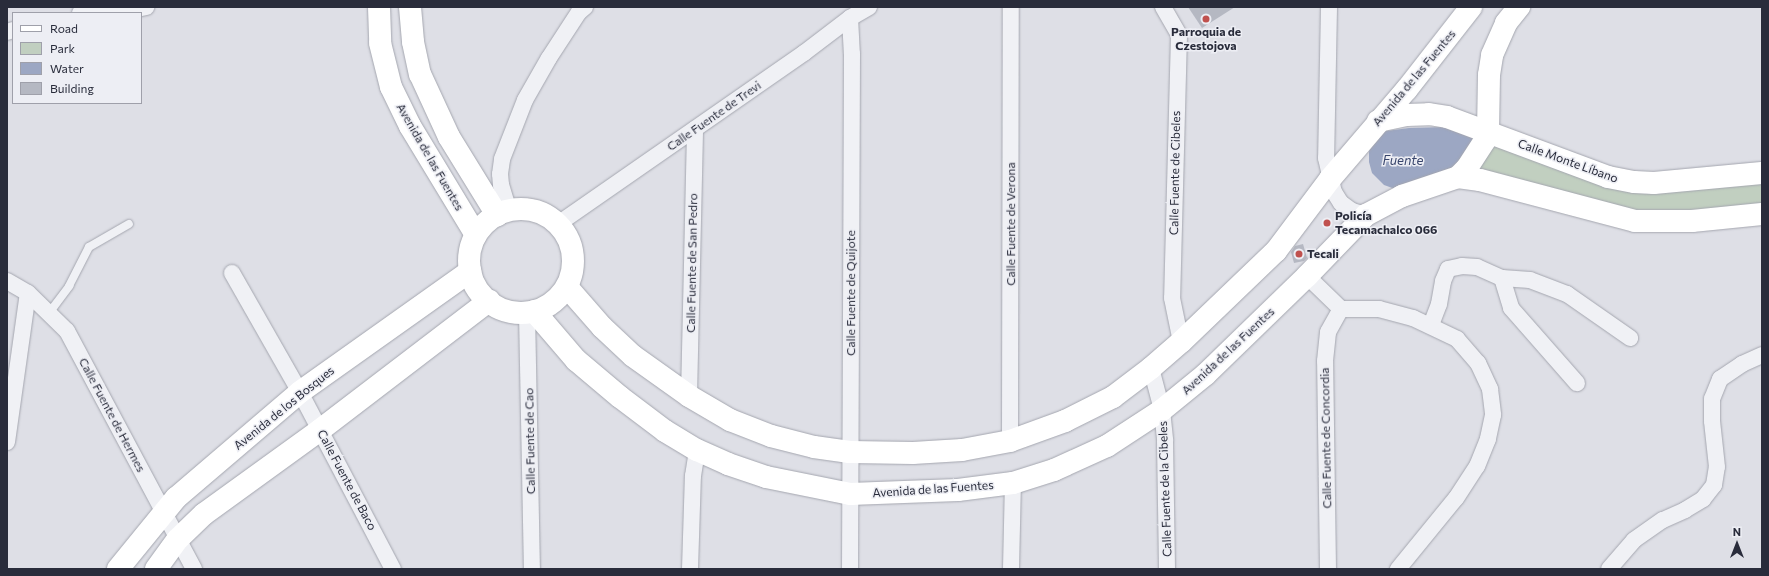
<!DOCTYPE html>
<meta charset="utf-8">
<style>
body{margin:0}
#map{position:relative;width:1769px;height:576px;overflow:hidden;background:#dedfe6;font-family:Commissioner,sans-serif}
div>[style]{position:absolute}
.green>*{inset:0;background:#c1cfc0}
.water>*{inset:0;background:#9ca7c3}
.building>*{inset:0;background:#b5b8c2}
.roads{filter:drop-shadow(0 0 1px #a4a6af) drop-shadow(0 0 1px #a4a6af)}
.lane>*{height:8px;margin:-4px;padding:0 4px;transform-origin:4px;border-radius:4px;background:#f0f1f5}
.street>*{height:16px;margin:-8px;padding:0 8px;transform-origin:8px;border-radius:8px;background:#f0f1f5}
.secondary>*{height:22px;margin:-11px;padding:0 11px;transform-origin:11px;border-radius:11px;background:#fff}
.secondary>.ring{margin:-11px;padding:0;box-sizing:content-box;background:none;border:22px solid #fff;border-radius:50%}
.dots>*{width:11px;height:11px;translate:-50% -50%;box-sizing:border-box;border:2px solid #edeef4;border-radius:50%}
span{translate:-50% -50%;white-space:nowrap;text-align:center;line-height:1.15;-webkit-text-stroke:3px #edeef4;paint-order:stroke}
.poi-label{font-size:12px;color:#292c3b;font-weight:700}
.left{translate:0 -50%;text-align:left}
.street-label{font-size:12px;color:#292c3b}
.water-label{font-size:13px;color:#37446b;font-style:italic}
.frame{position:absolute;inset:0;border:8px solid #292c3b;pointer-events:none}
.legend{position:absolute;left:12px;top:12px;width:130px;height:92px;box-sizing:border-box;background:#edeef4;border:1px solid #9fa0aa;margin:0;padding:5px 7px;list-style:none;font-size:12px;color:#292c3b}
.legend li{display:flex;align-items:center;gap:8px;height:20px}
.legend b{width:20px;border:1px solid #9fa0aa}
.north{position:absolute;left:1717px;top:524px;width:40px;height:40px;-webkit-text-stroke:3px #edeef4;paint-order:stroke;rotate:0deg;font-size:11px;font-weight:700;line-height:16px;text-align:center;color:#292c3b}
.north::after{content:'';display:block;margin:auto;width:14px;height:18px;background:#292c3b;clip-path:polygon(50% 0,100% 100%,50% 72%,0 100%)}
</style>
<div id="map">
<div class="green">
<i style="clip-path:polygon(1489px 139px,1607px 179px,1762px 175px,1762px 210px,1634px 216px,1462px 178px)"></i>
</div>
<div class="water">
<i style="clip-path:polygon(1446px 127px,1484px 138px,1456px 178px,1398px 190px,1384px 185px,1372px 173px,1369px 162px,1369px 152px,1371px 142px,1379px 134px,1386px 131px,1409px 128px)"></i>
</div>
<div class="building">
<i style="clip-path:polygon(1188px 7px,1235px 7px,1202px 28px)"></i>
<i style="clip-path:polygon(1303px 244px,1307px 258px,1304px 261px,1294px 263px,1291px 252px,1295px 246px)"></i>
</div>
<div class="roads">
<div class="lane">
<i style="left:49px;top:313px;width:34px;rotate:-53deg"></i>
<i style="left:69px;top:286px;width:44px;rotate:-62.9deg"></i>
<i style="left:89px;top:247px;width:46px;rotate:-29.9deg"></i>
</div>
<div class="street">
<i style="left:1163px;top:7px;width:32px;rotate:60deg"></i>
<i style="left:1179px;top:35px;width:263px;rotate:91.5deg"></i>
<i style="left:1172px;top:298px;width:45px;rotate:78.4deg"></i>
<i style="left:1329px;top:7px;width:151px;rotate:91.1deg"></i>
<i style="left:1326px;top:158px;width:35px;rotate:77deg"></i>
<i style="left:1334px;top:192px;width:13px;rotate:58deg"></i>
<i style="left:1341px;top:203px;width:14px;rotate:36deg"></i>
<i style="left:1352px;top:211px;width:15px;rotate:16deg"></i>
<i style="left:80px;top:13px;width:15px;rotate:-8deg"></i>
<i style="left:95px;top:11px;width:28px;rotate:2deg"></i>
<i style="left:123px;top:12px;width:24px;rotate:-12deg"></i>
<i style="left:850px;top:18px;width:36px;rotate:87deg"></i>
<i style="left:852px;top:54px;width:515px;rotate:90.22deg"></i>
<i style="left:7px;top:32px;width:6px;rotate:-18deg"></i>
<i style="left:509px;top:211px;width:27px;rotate:-107deg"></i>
<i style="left:501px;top:185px;width:11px;rotate:-95deg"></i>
<i style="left:500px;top:174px;width:15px;rotate:-82deg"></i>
<i style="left:502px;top:159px;width:63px;rotate:-68.7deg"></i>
<i style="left:525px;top:100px;width:48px;rotate:-60.3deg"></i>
<i style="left:549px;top:58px;width:55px;rotate:-56.9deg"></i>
<i style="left:579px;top:12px;width:8px;rotate:-40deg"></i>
<i style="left:558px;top:224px;width:300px;rotate:-34.8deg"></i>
<i style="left:804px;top:53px;width:58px;rotate:-37.3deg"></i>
<i style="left:850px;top:18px;width:22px;rotate:-30deg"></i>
<i style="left:232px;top:273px;width:137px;rotate:60.3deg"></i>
<i style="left:300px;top:392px;width:200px;rotate:62.3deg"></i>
<i style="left:1307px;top:276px;width:47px;rotate:44.1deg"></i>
<i style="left:1341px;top:309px;width:38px"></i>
<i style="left:1379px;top:309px;width:35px;rotate:15deg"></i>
<i style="left:1413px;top:318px;width:49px;rotate:25.5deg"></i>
<i style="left:1457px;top:339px;width:32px;rotate:49deg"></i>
<i style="left:1478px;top:363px;width:29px;rotate:65deg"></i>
<i style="left:1490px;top:389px;width:26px;rotate:83deg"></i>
<i style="left:1493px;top:415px;width:25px;rotate:102deg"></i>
<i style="left:1488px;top:439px;width:29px;rotate:112deg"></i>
<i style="left:1477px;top:466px;width:38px;rotate:123deg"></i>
<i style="left:1456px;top:498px;width:92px;rotate:129.2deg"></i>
<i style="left:1502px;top:278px;width:31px;rotate:73deg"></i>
<i style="left:1511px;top:308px;width:100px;rotate:48.7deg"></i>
<i style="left:7px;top:281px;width:24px;rotate:30deg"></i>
<i style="left:28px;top:293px;width:54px;rotate:44.3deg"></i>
<i style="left:67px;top:331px;width:270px;rotate:61.9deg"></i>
<i style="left:527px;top:313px;width:256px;rotate:88.9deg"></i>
<i style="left:1431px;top:325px;width:22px;rotate:-69deg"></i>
<i style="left:1439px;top:304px;width:23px;rotate:-80deg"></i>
<i style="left:1443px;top:281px;width:13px;rotate:-67deg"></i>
<i style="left:1448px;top:269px;width:14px;rotate:-12deg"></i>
<i style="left:1462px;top:266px;width:15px;rotate:4deg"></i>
<i style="left:1477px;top:267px;width:27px;rotate:24deg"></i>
<i style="left:1502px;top:278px;width:28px;rotate:4deg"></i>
<i style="left:1530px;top:280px;width:40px;rotate:21deg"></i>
<i style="left:1567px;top:294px;width:77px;rotate:34.9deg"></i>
<i style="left:1151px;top:368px;width:43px;rotate:75.3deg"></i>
<i style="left:1162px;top:410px;width:31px;rotate:84deg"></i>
<i style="left:1165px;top:441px;width:128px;rotate:89.1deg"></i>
<i style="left:689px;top:396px;width:267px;rotate:-88.7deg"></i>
<i style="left:1010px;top:441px;width:434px;rotate:-89.9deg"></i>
<i style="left:7px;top:442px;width:150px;rotate:-82deg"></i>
<i style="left:690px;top:569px;width:93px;rotate:-88.2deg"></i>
<i style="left:693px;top:476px;width:26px;rotate:-81deg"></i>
<i style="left:1011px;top:569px;width:86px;rotate:-88.7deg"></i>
<i style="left:1328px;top:569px;width:208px;rotate:-90.8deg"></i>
<i style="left:1325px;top:361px;width:29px;rotate:-84deg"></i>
<i style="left:1328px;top:332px;width:26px;rotate:-61deg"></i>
<i style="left:1609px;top:569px;width:38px;rotate:-49deg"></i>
<i style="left:1634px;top:540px;width:35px;rotate:-35deg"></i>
<i style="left:1663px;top:520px;width:24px;rotate:-24deg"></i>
<i style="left:1685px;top:510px;width:21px;rotate:-31deg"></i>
<i style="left:1703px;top:499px;width:18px;rotate:-52deg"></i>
<i style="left:1714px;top:485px;width:18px;rotate:-81deg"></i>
<i style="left:1717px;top:467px;width:46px;rotate:-96.2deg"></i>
<i style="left:1712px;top:421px;width:22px;rotate:-90deg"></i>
<i style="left:1712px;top:399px;width:22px;rotate:-68deg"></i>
<i style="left:1720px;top:379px;width:27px;rotate:-34deg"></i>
<i style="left:1742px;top:364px;width:22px;rotate:-24deg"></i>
</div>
<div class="secondary">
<i style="left:379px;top:7px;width:36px;rotate:88deg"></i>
<i style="left:380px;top:43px;width:45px;rotate:76deg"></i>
<i style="left:391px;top:87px;width:43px;rotate:64deg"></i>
<i style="left:410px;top:126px;width:127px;rotate:58.8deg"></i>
<i style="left:410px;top:7px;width:35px;rotate:85deg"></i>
<i style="left:413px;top:42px;width:33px;rotate:78deg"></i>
<i style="left:420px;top:74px;width:69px;rotate:65.3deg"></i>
<i style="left:449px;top:137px;width:92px;rotate:58.4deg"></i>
<i style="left:1378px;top:121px;width:29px;rotate:-12deg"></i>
<i style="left:1406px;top:115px;width:23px;rotate:-2deg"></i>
<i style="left:1429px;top:114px;width:18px;rotate:9deg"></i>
<i style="left:1447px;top:117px;width:172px;rotate:20.4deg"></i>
<i style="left:1608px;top:177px;width:26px;rotate:11deg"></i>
<i style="left:1634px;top:182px;width:20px;rotate:3deg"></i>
<i style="left:1654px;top:183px;width:108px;rotate:-5.3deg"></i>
<i style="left:1458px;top:177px;width:22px;rotate:8deg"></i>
<i style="left:1480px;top:180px;width:160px;rotate:14.8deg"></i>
<i style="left:1635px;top:221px;width:57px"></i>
<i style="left:1692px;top:221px;width:70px;rotate:-5.7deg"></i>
<i class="ring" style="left:469px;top:209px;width:82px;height:82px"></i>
<i style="left:567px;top:287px;width:53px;rotate:48.8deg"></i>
<i style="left:602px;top:327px;width:42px;rotate:43.1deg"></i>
<i style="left:633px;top:356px;width:69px;rotate:35.5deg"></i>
<i style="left:689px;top:396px;width:48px;rotate:30.3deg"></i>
<i style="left:730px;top:420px;width:44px;rotate:21.3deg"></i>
<i style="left:771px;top:436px;width:44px;rotate:14.3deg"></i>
<i style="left:814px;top:447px;width:36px;rotate:8deg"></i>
<i style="left:850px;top:452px;width:63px;rotate:0.9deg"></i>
<i style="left:913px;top:453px;width:49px;rotate:-3.5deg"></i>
<i style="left:962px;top:450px;width:49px;rotate:-10.6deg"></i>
<i style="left:1010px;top:441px;width:59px;rotate:-20deg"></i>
<i style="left:1065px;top:421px;width:54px;rotate:-26.6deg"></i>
<i style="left:1113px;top:397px;width:48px;rotate:-37.3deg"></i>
<i style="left:1151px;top:368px;width:40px;rotate:-41deg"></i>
<i style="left:1181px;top:342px;width:132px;rotate:-43.8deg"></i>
<i style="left:1276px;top:251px;width:90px;rotate:-53.1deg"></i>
<i style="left:1330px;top:179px;width:118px;rotate:-49.5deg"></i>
<i style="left:1407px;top:89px;width:104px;rotate:-52deg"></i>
<i style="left:534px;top:311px;width:65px;rotate:49.4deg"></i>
<i style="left:576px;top:360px;width:57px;rotate:40.1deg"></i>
<i style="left:620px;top:397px;width:56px;rotate:37.1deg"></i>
<i style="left:665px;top:431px;width:37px;rotate:31deg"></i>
<i style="left:697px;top:450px;width:34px;rotate:24deg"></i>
<i style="left:728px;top:464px;width:40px;rotate:18.9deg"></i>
<i style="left:766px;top:477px;width:86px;rotate:11.4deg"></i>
<i style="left:850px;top:494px;width:108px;rotate:-2.1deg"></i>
<i style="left:958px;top:490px;width:55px;rotate:-7.3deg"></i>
<i style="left:1013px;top:483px;width:43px;rotate:-17.6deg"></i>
<i style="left:1054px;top:470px;width:58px;rotate:-24.4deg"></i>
<i style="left:1107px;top:446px;width:66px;rotate:-33.2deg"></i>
<i style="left:1162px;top:410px;width:57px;rotate:-39.3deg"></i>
<i style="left:1206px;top:374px;width:141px;rotate:-44.1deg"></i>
<i style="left:1307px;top:276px;width:85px;rotate:-46deg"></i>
<i style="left:1366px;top:215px;width:41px;rotate:-27.8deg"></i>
<i style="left:1402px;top:196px;width:59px;rotate:-18.7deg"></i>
<i style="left:1458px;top:177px;width:13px;rotate:-45deg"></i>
<i style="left:1467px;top:168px;width:33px;rotate:-57deg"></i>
<i style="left:1485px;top:140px;width:9px;rotate:-69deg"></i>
<i style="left:1488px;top:132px;width:57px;rotate:-89deg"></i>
<i style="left:1489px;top:75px;width:20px;rotate:-81deg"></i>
<i style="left:1492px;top:55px;width:35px;rotate:-66deg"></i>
<i style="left:1506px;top:23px;width:21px;rotate:-51deg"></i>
<i style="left:118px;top:569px;width:92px;rotate:-50.8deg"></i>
<i style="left:176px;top:498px;width:163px;rotate:-40.5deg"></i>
<i style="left:300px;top:392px;width:209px;rotate:-35.4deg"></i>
<i style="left:156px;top:569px;width:37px;rotate:-54deg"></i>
<i style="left:178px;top:539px;width:36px;rotate:-44deg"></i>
<i style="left:204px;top:514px;width:143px;rotate:-35.9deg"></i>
<i style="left:320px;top:430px;width:213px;rotate:-37.4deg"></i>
</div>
</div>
<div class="dots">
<i style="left:1206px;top:19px;background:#c0514e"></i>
<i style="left:1327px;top:223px;background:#c0514e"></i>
<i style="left:1299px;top:254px;background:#c0514e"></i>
</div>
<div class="poi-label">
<span style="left:1206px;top:39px">Parroquia de<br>Czestojova</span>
<span class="left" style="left:1335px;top:223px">Policía<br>Tecamachalco 066</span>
<span class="left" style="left:1307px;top:254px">Tecali</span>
</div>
<div class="street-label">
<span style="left:1414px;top:78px;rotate:-50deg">Avenida de las Fuentes</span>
<span style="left:714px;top:116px;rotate:-35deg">Calle Fuente de Trevi</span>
<span style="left:430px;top:157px;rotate:60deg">Avenida de las Fuentes</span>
<span style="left:1568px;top:161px;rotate:20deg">Calle Monte Líbano</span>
<span style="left:1175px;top:173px;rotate:-89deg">Calle Fuente de Cibeles</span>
<span style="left:1011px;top:224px;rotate:-90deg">Calle Fuente de Verona</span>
<span style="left:692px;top:263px;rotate:-89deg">Calle Fuente de San Pedro</span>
<span style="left:851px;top:293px;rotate:-90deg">Calle Fuente de Quijote</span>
<span style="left:1228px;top:351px;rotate:-43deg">Avenida de las Fuentes</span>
<span style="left:284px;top:408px;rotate:-39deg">Avenida de los Bosques</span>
<span style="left:112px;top:415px;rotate:62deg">Calle Fuente de Hermes</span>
<span style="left:1326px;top:438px;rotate:-91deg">Calle Fuente de Concordia</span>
<span style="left:530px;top:441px;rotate:-91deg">Calle Fuente de Cao</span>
<span style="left:347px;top:480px;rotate:62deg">Calle Fuente de Baco</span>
<span style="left:933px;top:489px;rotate:-4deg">Avenida de las Fuentes</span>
<span style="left:1165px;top:489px;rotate:-92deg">Calle Fuente de la Cibeles</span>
</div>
<div class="water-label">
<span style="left:1403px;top:160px">Fuente</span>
</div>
<div class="frame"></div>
<ul class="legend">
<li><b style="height:5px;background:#fff"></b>Road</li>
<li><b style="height:11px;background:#c1cfc0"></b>Park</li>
<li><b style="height:11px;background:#9ca7c3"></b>Water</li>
<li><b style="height:11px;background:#b5b8c2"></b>Building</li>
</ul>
<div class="north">N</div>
</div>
